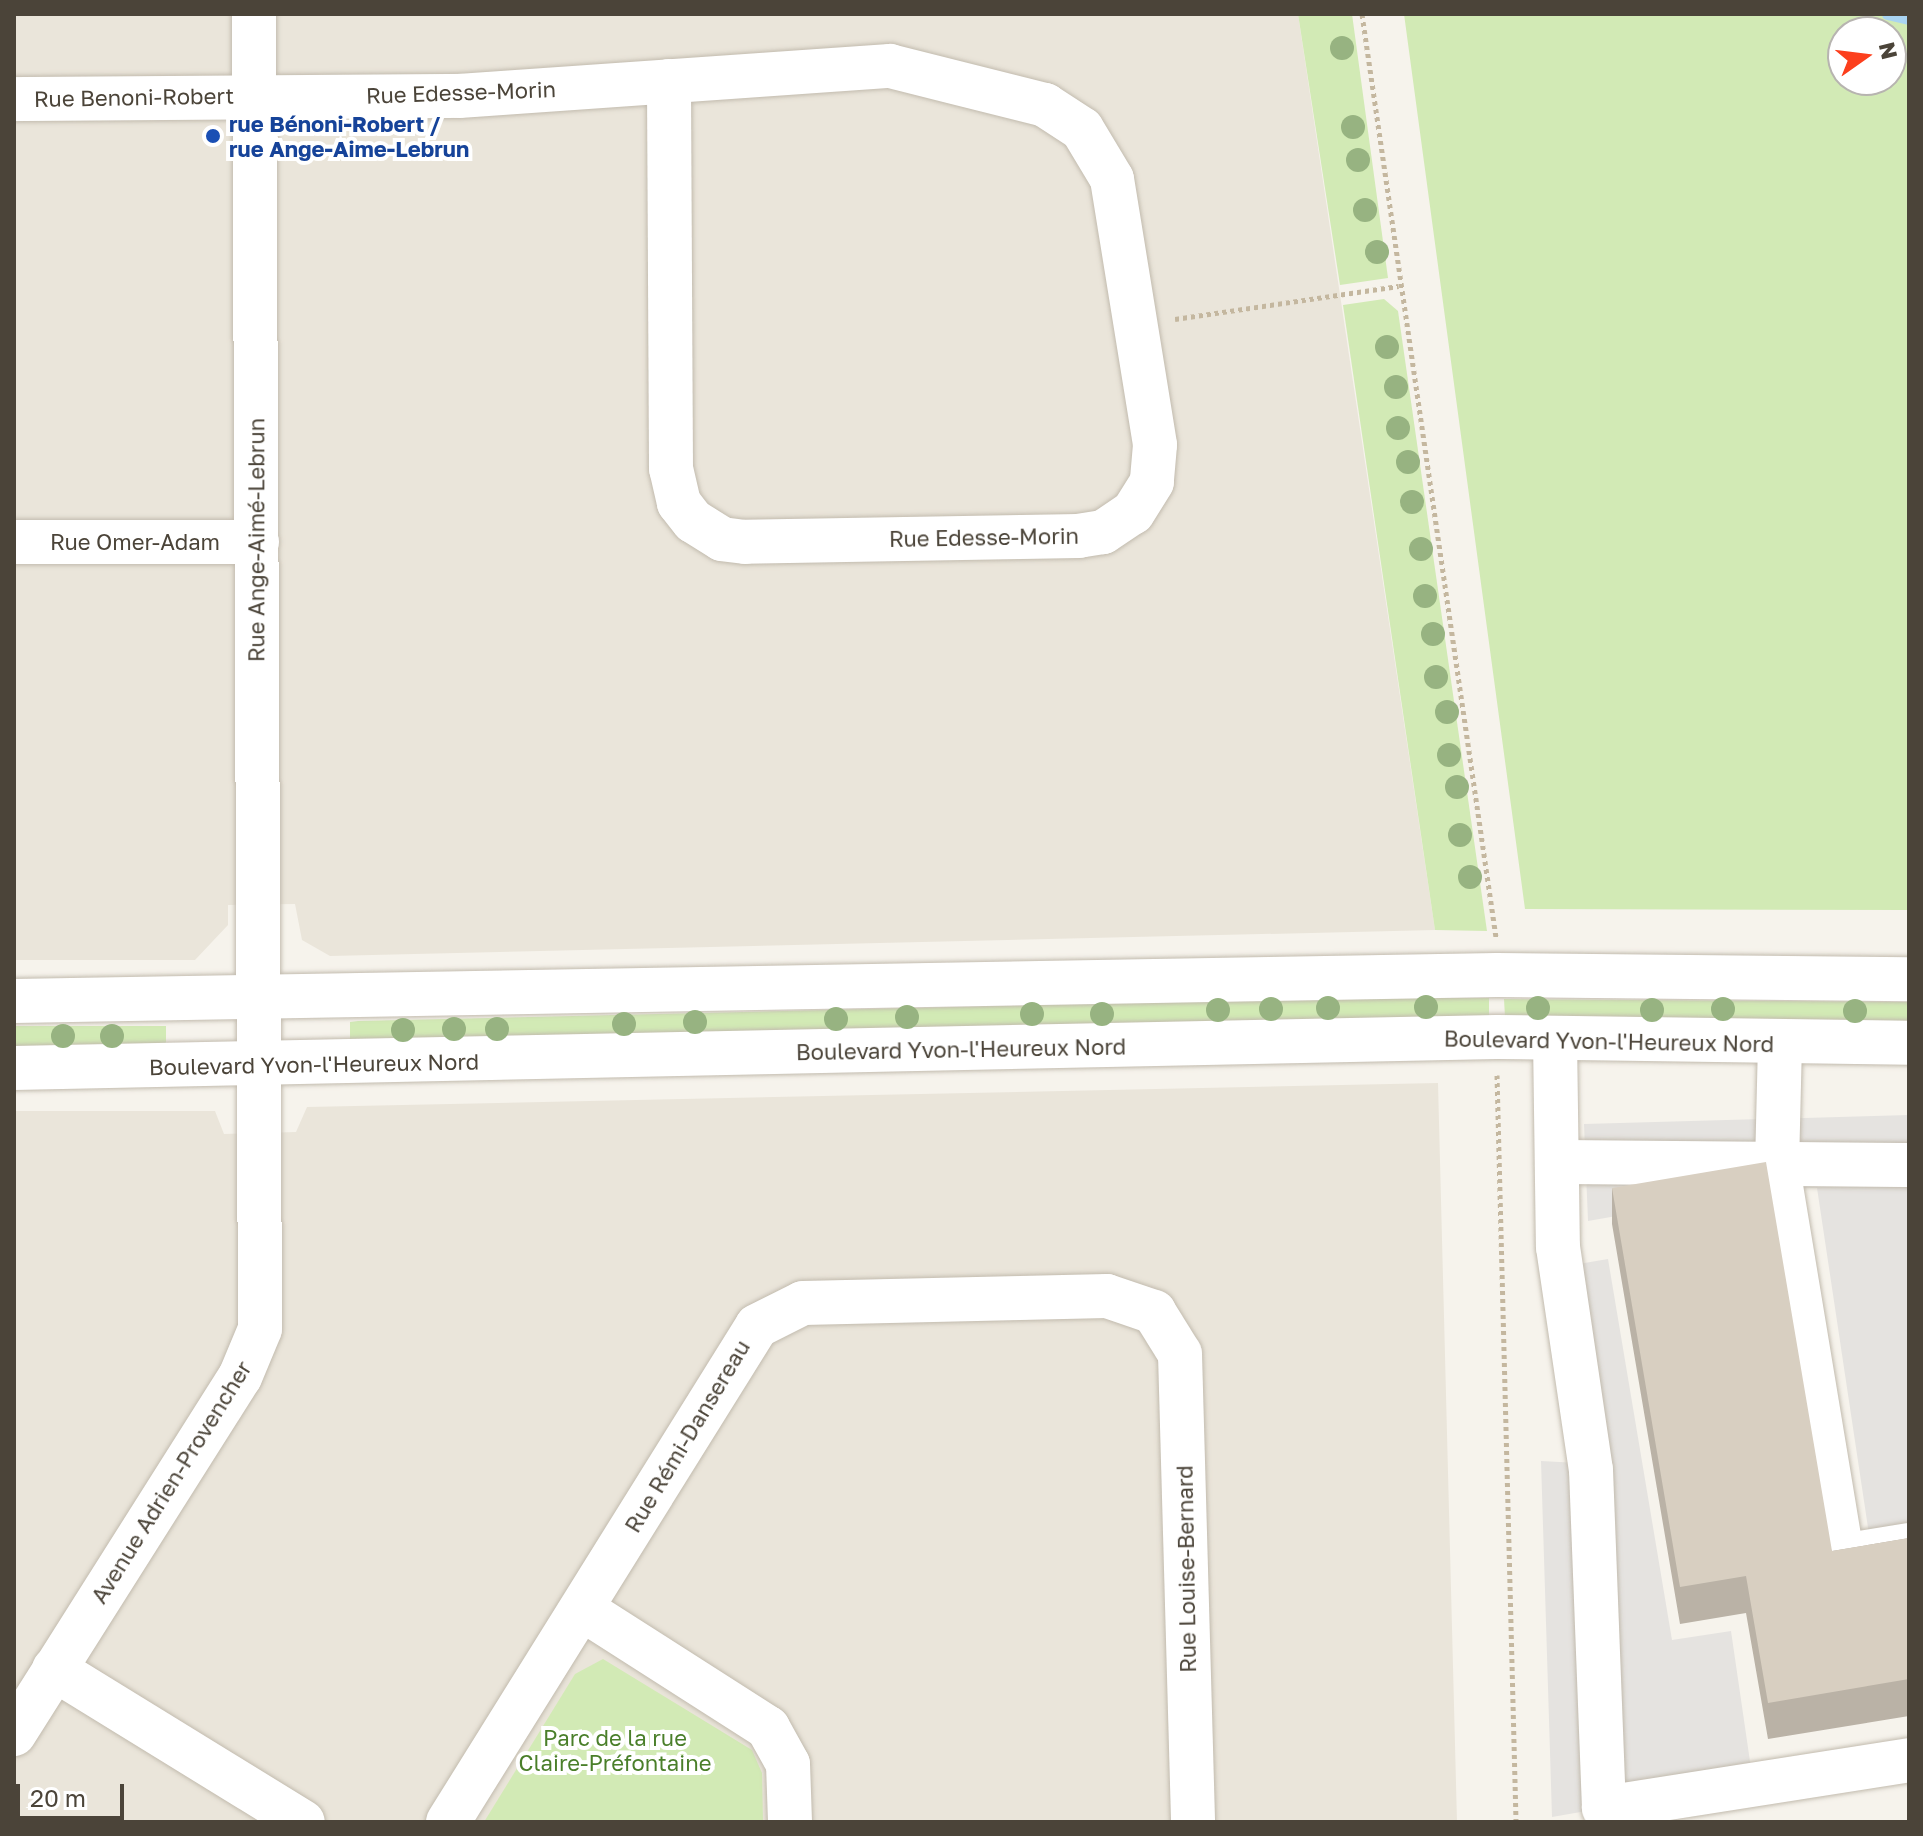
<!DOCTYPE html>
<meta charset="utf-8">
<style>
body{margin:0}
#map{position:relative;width:1923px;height:1836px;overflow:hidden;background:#f6f3ec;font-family:"Golos Text",sans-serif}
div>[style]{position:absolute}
.residential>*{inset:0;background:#eae5da}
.green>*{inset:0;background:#d2eab5}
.parking>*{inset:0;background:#e5e3e0}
.stream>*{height:11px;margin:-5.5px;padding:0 5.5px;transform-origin:5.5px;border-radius:5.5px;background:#a9d4f2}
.path>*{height:5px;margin-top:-2.5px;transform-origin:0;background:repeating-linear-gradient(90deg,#c4b79f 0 4px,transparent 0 8px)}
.roads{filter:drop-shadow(0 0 2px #c2bbae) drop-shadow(0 0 2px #c2bbae)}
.minor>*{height:44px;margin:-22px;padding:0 22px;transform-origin:22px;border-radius:22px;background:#fff}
.trees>*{width:24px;height:24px;margin:-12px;border-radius:50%;background:#97b381}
.wall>*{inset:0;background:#bab2a6}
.building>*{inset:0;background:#d8cfc1}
.dots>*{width:22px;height:22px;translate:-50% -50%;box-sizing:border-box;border:4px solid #fff;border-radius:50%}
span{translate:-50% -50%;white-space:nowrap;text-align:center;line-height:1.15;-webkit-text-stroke:8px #fff;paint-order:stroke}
.street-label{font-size:22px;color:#4b4439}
.transit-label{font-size:22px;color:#164399;font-weight:700}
.left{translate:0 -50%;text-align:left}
.park-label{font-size:22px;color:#4a7f2a}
.frame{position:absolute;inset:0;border:16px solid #4b4439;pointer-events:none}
.north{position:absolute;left:1827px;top:16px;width:80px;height:80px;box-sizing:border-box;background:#fff;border:2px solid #b7b4b0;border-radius:50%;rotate:76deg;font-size:22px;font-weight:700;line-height:32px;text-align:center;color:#4b4439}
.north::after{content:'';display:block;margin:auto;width:28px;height:36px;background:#fc3f1d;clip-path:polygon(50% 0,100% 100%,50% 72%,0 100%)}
.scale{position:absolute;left:16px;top:1784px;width:108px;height:36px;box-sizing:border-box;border:4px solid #4b4439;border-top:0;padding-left:10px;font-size:24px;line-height:28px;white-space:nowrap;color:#4b4439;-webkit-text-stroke:6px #fff;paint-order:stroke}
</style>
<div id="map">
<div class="residential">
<i style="clip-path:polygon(14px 14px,1298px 14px,1435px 930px,330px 956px,302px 940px,295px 904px,228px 905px,228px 925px,195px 960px,14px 960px)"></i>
<i style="clip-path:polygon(1438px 1083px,1457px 1822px,14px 1822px,14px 1111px,215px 1111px,224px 1134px,296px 1132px,307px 1107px)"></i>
</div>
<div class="green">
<i style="clip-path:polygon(1298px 14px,1352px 14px,1388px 278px,1340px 285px)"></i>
<i style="clip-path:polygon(evenodd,1404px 14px,1909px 14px,1909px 910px,1525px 909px,1404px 14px,1891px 32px,1891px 80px,1843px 80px,1843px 32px,1891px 32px)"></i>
<i style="clip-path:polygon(1384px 299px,1398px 311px,1487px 931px,1435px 930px,1343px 305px)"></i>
<i style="clip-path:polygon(1331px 998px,1489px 998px,1489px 1017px,350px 1042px,350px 1022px,358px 1021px)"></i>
<i style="clip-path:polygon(1504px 999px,1909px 1002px,1909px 1021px,1505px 1017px)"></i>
<i style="clip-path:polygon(14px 1026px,166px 1026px,166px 1046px,14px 1047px)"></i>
<i style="clip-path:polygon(603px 1659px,752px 1750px,762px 1773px,763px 1822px,484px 1822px,575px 1674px)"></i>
</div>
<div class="parking">
<i style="clip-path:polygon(1909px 1115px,1909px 1534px,1870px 1541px,1817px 1188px,1782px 1187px,1588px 1221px,1584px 1124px)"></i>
<i style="clip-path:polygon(1608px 1259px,1672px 1640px,1731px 1631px,1753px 1782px,1552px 1817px,1541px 1461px,1578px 1463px,1561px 1267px)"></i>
</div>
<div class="stream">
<i style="left:1887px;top:14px;width:23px;rotate:13deg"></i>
</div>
<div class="path">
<i style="left:1362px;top:14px;width:933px;rotate:81.74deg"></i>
<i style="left:1175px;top:319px;width:226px;rotate:-8.4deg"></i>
<i style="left:1497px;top:1075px;width:747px;rotate:88.54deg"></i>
</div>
<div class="roads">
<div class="minor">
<i style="left:14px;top:99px;width:445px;rotate:-0.4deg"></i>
<i style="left:459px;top:96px;width:432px;rotate:-4deg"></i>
<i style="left:890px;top:66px;width:160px;rotate:14.1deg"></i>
<i style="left:1045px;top:105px;width:44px;rotate:33deg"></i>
<i style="left:1082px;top:129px;width:58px;rotate:59deg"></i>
<i style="left:1112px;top:179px;width:269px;rotate:80.8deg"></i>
<i style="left:1155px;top:445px;width:37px;rotate:95deg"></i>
<i style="left:1152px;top:482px;width:36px;rotate:122deg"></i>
<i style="left:1133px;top:512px;width:36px;rotate:146deg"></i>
<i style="left:1103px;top:532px;width:24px;rotate:171deg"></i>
<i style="left:1079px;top:536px;width:334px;rotate:179deg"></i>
<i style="left:745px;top:542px;width:23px;rotate:-173deg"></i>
<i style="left:722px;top:539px;width:34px;rotate:-148deg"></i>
<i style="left:693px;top:521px;width:23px;rotate:-128deg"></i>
<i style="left:679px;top:503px;width:35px;rotate:-103deg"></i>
<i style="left:671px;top:469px;width:388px;rotate:-90.3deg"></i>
<i style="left:14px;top:542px;width:243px"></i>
<i style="left:14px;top:1001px;width:1483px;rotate:-1deg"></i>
<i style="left:1497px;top:975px;width:412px;rotate:0.6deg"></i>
<i style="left:1555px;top:1038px;width:209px;rotate:89.2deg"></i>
<i style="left:1558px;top:1247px;width:225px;rotate:81.6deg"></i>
<i style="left:1591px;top:1470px;width:338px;rotate:87.8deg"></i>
<i style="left:1604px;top:1808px;width:309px;rotate:-8.9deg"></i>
<i style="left:1780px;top:1043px;width:119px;rotate:91.4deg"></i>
<i style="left:1777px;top:1162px;width:399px;rotate:80.6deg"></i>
<i style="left:1842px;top:1556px;width:68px;rotate:-9.3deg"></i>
<i style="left:14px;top:1068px;width:1483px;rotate:-1.2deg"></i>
<i style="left:1497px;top:1037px;width:412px;rotate:0.8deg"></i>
<i style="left:1557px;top:1162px;width:352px;rotate:0.5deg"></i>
<i style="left:582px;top:1609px;width:221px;rotate:32.6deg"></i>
<i style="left:768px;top:1728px;width:41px;rotate:60.9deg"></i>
<i style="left:788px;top:1764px;width:58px;rotate:88deg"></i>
<i style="left:54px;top:1669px;width:292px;rotate:31.6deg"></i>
<i style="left:14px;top:1734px;width:423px;rotate:-57.7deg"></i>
<i style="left:240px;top:1377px;width:52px;rotate:-67.4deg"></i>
<i style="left:260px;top:1329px;width:1315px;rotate:-90.26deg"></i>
<i style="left:448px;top:1822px;width:584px;rotate:-58.08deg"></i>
<i style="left:757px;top:1326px;width:51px;rotate:-26.6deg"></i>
<i style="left:803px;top:1303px;width:304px;rotate:-1.3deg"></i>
<i style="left:1107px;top:1296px;width:50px;rotate:18.8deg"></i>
<i style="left:1154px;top:1312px;width:49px;rotate:58.2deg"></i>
<i style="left:1180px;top:1354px;width:468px;rotate:88.4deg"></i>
</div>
</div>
<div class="trees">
<i style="left:1342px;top:48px"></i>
<i style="left:1353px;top:127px"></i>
<i style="left:1358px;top:160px"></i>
<i style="left:1365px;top:210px"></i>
<i style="left:1377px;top:252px"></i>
<i style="left:1387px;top:347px"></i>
<i style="left:1396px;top:387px"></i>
<i style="left:1398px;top:428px"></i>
<i style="left:1408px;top:462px"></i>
<i style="left:1412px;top:502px"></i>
<i style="left:1421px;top:549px"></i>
<i style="left:1425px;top:596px"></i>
<i style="left:1433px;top:634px"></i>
<i style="left:1436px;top:677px"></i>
<i style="left:1447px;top:712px"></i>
<i style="left:1449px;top:755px"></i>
<i style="left:1457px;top:787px"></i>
<i style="left:1460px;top:835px"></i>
<i style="left:1470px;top:877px"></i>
<i style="left:1426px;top:1007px"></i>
<i style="left:1328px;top:1008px"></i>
<i style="left:1538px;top:1008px"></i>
<i style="left:1271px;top:1009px"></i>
<i style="left:1723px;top:1009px"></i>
<i style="left:1218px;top:1010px"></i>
<i style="left:1652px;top:1010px"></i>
<i style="left:1855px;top:1011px"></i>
<i style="left:1032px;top:1014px"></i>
<i style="left:1102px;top:1014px"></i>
<i style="left:907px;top:1017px"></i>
<i style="left:836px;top:1019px"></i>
<i style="left:695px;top:1022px"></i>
<i style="left:624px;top:1024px"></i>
<i style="left:454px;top:1029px"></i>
<i style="left:497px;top:1029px"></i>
<i style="left:403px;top:1030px"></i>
<i style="left:63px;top:1036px"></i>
<i style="left:112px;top:1036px"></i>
</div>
<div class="wall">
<i style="clip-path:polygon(1612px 1188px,1832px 1551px,1909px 1538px,1909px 1716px,1768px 1739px,1746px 1613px,1680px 1624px,1612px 1224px)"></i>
</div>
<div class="building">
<i style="clip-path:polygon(1766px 1162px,1832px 1551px,1909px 1538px,1909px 1679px,1768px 1703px,1746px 1576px,1680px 1587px,1612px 1188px)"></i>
</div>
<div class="dots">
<i style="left:213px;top:136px;background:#1a4fb4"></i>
</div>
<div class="street-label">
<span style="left:461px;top:92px;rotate:-2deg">Rue Edesse-Morin</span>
<span style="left:134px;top:97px;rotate:-1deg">Rue Benoni-Robert</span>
<span style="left:984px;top:537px;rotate:-1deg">Rue Edesse-Morin</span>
<span style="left:256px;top:540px;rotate:-90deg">Rue Ange-Aimé-Lebrun</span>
<span style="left:135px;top:542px">Rue Omer-Adam</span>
<span style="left:1609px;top:1041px;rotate:1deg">Boulevard Yvon-l'Heureux Nord</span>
<span style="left:961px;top:1049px;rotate:-1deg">Boulevard Yvon-l'Heureux Nord</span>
<span style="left:314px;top:1064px;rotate:-1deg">Boulevard Yvon-l'Heureux Nord</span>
<span style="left:687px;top:1436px;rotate:-59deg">Rue Rémi-Dansereau</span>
<span style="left:171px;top:1482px;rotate:-58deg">Avenue Adrien-Provencher</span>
<span style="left:1186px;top:1569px;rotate:-91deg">Rue Louise-Bernard</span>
</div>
<div class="transit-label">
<span class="left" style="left:229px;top:136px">rue Bénoni-Robert /<br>rue Ange-Aime-Lebrun</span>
</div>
<div class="park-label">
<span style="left:615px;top:1750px">Parc de la rue<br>Claire-Préfontaine</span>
</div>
<div class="frame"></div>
<div class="north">N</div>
<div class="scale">20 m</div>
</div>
